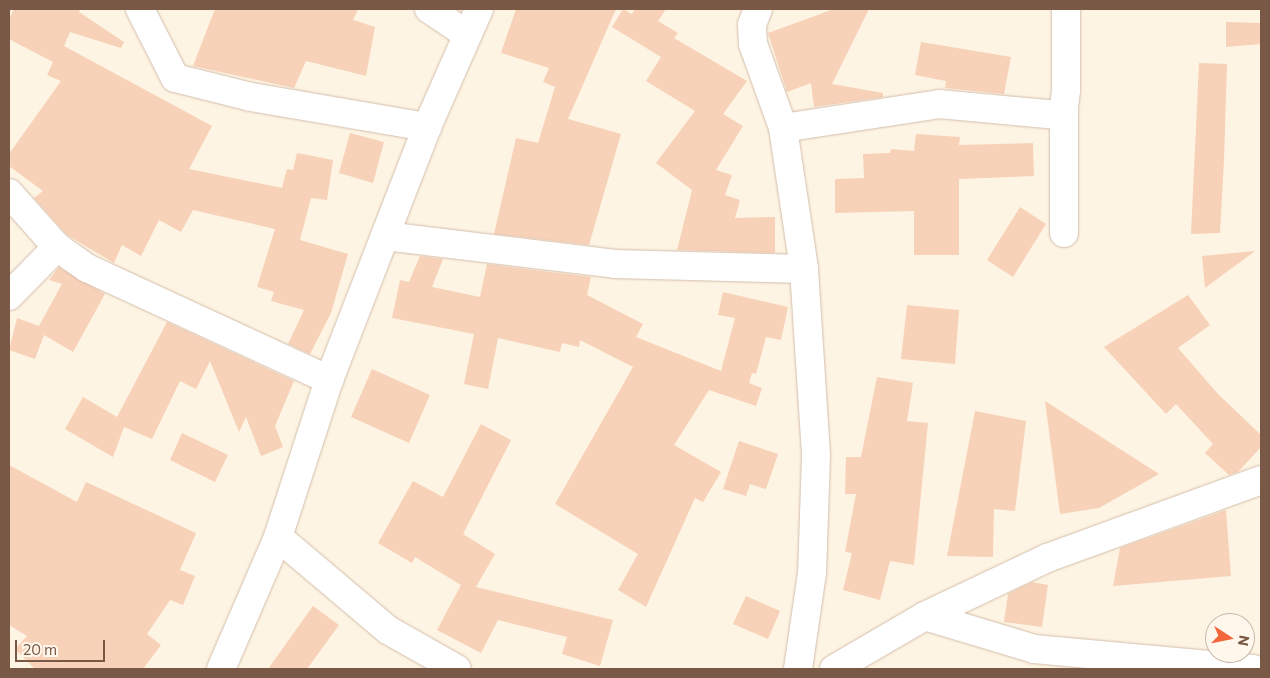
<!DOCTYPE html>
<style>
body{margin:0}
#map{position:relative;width:1270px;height:678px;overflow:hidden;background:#fef4e3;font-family:Commissioner,sans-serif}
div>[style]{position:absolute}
.building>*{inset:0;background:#f7d1b8}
.roads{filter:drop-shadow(0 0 1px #d3bdab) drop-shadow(0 0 1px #d3bdab)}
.street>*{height:28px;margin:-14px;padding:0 14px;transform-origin:14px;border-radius:14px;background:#fff}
span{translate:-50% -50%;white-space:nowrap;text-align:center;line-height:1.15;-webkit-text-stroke:4px #fff7ec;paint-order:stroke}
.frame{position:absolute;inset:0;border:10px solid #795946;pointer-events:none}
.north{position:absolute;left:1205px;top:613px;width:50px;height:50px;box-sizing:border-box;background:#fff7ec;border:1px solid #c9b8aa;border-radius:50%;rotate:101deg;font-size:14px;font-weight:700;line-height:20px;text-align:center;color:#795946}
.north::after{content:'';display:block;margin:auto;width:18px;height:22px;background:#f4663c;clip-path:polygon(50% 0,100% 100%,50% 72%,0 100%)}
.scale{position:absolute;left:15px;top:640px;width:90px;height:22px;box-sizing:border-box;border:2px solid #795946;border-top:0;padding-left:6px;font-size:15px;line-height:18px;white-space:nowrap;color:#795946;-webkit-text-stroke:4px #fff7ec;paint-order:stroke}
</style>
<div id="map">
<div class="building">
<i style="clip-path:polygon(14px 9px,80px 9px,79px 12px,124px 42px,121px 48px,70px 32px,64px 46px,212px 126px,189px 169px,282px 188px,287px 169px,293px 170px,297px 153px,333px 160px,327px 200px,311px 198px,300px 240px,348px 254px,331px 313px,310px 354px,288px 344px,304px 310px,271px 301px,274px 292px,257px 287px,275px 229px,193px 210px,181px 232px,159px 220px,141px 256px,122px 245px,114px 263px,67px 235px,34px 198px,43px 191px,9px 166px,9px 154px,61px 81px,47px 75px,53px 62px,9px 39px,9px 19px)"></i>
<i style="clip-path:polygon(215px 9px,358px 9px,353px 20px,375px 27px,366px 76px,306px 61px,294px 88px,193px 66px)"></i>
<i style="clip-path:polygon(516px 9px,616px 9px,568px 119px,621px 134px,589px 245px,494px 234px,516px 138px,538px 143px,555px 87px,543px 82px,549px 68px,501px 53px)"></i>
<i style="clip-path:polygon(623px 9px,632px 14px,635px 9px,666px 9px,658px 21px,678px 33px,674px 38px,747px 81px,723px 114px,743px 126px,716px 170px,732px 175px,725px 195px,740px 200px,735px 218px,775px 217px,775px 253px,677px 250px,692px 190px,656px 163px,695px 111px,646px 81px,661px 57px,612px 27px)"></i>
<i style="clip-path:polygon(834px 9px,869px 9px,832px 84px,883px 93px,883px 97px,814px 107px,811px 83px,787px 92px,768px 33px)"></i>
<i style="clip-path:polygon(1226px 22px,1261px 23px,1261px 44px,1226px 47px)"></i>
<i style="clip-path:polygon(921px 42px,1011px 57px,1004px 94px,945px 88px,946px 81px,915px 75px)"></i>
<i style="clip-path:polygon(1199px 63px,1227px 64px,1224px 160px,1220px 233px,1191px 234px)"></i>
<i style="clip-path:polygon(350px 133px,384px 142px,373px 183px,339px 173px)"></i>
<i style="clip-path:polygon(916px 134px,960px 137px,959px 145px,1033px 143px,1034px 176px,959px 179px,959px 255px,914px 255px,914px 211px,835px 213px,835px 179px,864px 178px,863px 154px,890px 153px,891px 149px,914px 151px)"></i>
<i style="clip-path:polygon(1020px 207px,1046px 224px,1013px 277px,987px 260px)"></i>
<i style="clip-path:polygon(1255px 251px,1205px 288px,1202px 256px)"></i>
<i style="clip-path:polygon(420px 256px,443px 259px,432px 287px,480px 297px,487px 264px,591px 277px,587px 295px,643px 324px,636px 337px,721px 371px,735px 318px,718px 315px,723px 292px,788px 307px,781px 340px,766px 337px,756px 374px,752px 373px,749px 383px,762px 388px,756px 406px,709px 390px,674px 445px,721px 472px,703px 502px,695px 498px,646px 607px,618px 590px,638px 554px,555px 504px,633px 367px,580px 340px,579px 347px,562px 343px,560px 352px,498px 338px,488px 389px,464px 384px,474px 334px,392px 318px,400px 280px,409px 282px)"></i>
<i style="clip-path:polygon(59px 267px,105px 294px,73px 352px,44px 335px,35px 359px,9px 350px,17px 318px,39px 326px,62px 284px,49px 280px)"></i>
<i style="clip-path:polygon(1188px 295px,1210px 325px,1178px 348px,1218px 394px,1261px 435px,1261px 447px,1238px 472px,1229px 475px,1205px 453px,1213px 444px,1176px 404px,1166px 414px,1104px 347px)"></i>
<i style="clip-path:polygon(907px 305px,959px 310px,955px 364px,901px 359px)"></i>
<i style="clip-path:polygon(167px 322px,294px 381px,275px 426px,283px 447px,261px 456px,246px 417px,239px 432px,210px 361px,196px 389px,180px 381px,152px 439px,124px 427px,113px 457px,65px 429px,83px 397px,117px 417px)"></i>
<i style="clip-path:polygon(372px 369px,430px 395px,409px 443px,351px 417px)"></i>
<i style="clip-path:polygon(877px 377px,913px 383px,907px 421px,928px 423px,914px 565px,890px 561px,880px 600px,843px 590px,852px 553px,845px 552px,856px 494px,845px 494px,846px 457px,861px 457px)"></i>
<i style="clip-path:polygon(1045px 401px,1106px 440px,1159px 474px,1099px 508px,1060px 514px)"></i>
<i style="clip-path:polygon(975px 411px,1026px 421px,1015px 511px,994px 509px,993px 557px,947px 556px)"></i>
<i style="clip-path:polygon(481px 424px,511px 440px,463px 534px,495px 554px,476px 587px,613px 620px,600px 666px,562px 654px,567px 637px,498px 620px,481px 653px,437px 630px,461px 585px,415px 557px,412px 563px,378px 543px,413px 481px,443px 497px)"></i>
<i style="clip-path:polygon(182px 433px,228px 455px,215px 482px,170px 460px)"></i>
<i style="clip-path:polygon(739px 441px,778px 454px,766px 489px,750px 484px,746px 496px,723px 489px)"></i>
<i style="clip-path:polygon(9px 465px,77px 502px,86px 482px,196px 533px,180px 570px,195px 576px,183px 605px,170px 600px,147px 634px,161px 645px,143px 669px,35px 669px,15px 649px,27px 636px,9px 625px)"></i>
<i style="clip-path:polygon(1226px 510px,1231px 576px,1113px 586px,1120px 548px)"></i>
<i style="clip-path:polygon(1032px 582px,1048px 585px,1042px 627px,1004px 622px,1008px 594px)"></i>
<i style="clip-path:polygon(746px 596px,780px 611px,768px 639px,733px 624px)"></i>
<i style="clip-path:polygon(313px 606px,339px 625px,307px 669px,268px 669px)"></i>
</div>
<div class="roads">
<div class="street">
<i style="left:140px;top:9px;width:77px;rotate:63.1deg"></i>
<i style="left:175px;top:78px;width:78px;rotate:14deg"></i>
<i style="left:251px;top:97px;width:179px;rotate:9.7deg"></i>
<i style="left:429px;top:9px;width:45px;rotate:34deg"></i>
<i style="left:758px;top:9px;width:17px;rotate:111deg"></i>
<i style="left:752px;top:25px;width:19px;rotate:87deg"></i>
<i style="left:753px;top:44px;width:89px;rotate:70.3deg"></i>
<i style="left:783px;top:128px;width:143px;rotate:81.5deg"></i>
<i style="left:804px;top:269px;width:186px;rotate:86.3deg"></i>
<i style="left:816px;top:455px;width:118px;rotate:91.9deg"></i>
<i style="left:812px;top:573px;width:97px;rotate:98.3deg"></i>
<i style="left:783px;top:128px;width:158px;rotate:-8.7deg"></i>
<i style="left:939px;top:104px;width:119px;rotate:5.3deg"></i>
<i style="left:1057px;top:115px;width:11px;rotate:-49deg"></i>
<i style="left:1064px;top:107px;width:17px;rotate:-83deg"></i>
<i style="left:1066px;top:90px;width:81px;rotate:-90deg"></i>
<i style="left:9px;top:193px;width:72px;rotate:48.4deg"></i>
<i style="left:57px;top:247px;width:37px;rotate:35deg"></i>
<i style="left:87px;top:268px;width:267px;rotate:24.8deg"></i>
<i style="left:1064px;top:233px;width:126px;rotate:-90deg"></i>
<i style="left:385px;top:236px;width:232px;rotate:6.9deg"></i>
<i style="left:615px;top:264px;width:189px;rotate:1.5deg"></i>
<i style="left:9px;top:296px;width:69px;rotate:-45.6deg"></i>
<i style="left:278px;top:537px;width:144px;rotate:40.2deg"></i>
<i style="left:388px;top:630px;width:79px;rotate:29.5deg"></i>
<i style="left:925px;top:616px;width:114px;rotate:16.8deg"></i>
<i style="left:1034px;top:649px;width:220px;rotate:5.2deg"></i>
<i style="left:221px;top:669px;width:144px;rotate:-66.6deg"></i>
<i style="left:278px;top:537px;width:165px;rotate:-72deg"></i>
<i style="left:329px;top:380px;width:271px;rotate:-68.8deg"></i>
<i style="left:427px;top:127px;width:129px;rotate:-66.2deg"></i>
<i style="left:834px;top:669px;width:105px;rotate:-30.2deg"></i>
<i style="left:925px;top:616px;width:135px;rotate:-25.4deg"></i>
<i style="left:1047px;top:558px;width:228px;rotate:-20deg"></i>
</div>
</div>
<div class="frame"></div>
<div class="north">N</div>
<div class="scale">20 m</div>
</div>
